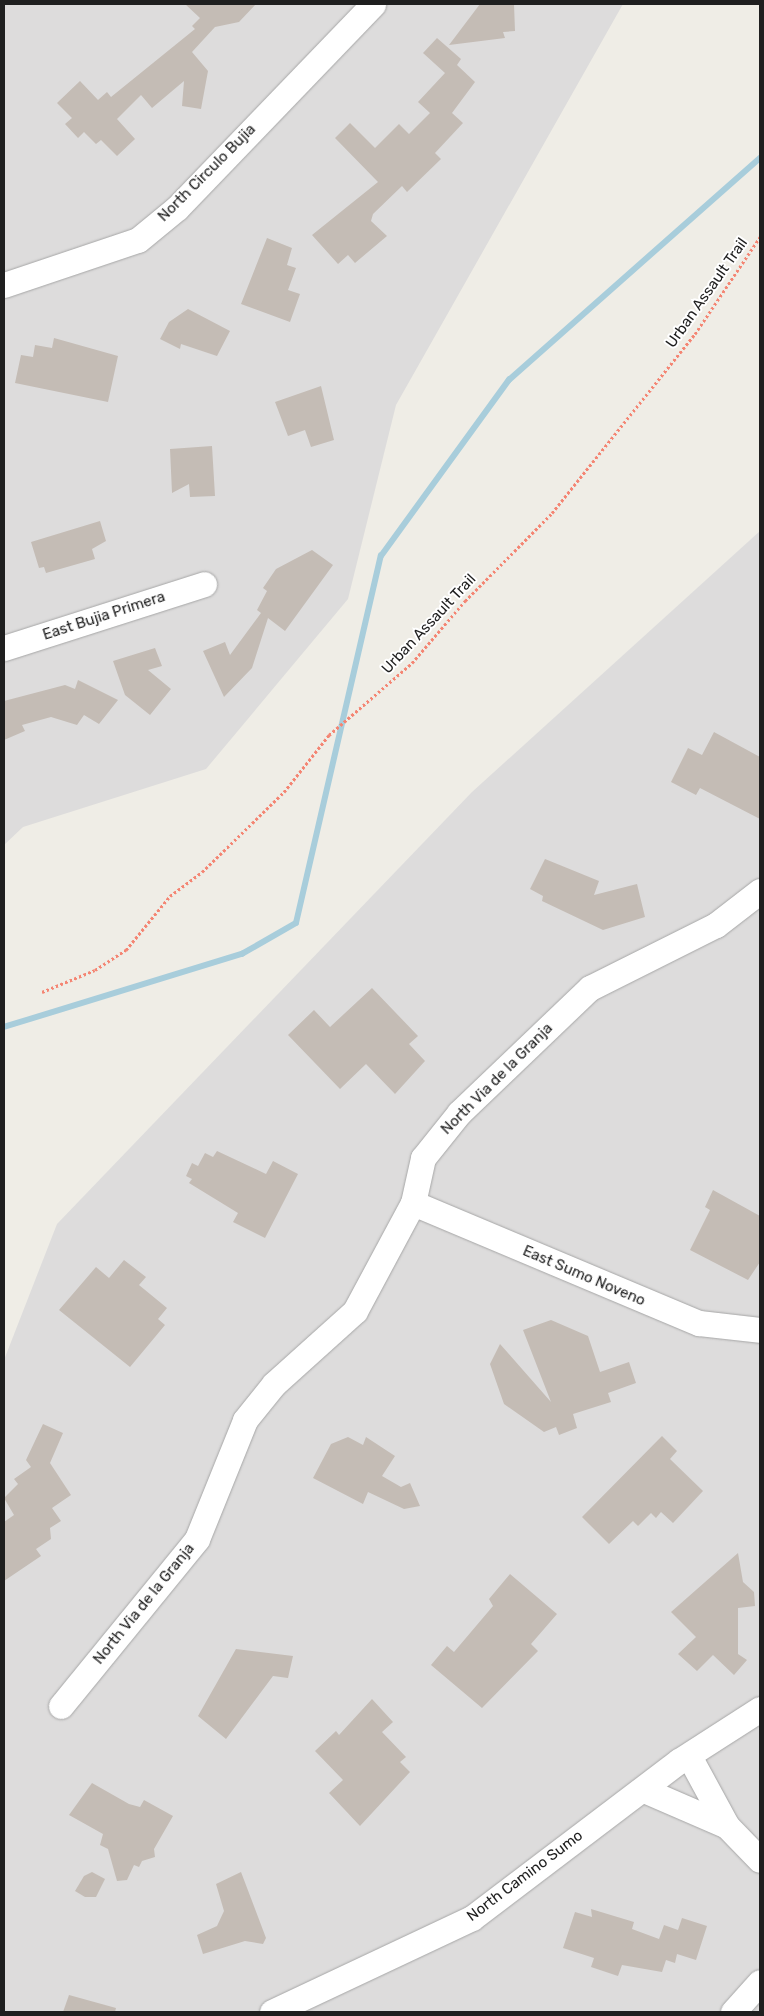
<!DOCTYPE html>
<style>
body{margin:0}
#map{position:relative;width:764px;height:2016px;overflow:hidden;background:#efede6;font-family:Rubik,sans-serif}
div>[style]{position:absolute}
.residential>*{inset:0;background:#dddcdc}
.stream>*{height:5.5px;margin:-2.75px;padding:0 2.75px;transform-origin:2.75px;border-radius:2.75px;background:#a8cddb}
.building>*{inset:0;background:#c4bcb5}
.path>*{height:3px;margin-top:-1.5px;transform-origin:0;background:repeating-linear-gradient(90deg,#f48573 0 2.5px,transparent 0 5px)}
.roads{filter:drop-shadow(0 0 1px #a6a6a6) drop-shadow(0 0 1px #a6a6a6)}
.minor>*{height:25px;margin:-12.5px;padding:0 12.5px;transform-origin:12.5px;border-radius:12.5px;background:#fff}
span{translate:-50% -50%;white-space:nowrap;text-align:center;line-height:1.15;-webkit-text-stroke:4px #fff;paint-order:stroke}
.street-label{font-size:15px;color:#1f1f1f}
.frame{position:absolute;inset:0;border:5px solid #1f1f1f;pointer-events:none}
</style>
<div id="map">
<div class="residential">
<i style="clip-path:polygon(4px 4px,623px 4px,396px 405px,348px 599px,206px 769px,23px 827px,4px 845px)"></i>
<i style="clip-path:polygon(760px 531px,760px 2012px,4px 2012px,4px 1360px,57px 1224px,472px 792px)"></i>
</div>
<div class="stream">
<i style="left:4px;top:1027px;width:249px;rotate:-17.1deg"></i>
<i style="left:242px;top:954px;width:62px;rotate:-29.9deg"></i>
<i style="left:296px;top:923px;width:377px;rotate:-77deg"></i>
<i style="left:381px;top:556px;width:218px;rotate:-54deg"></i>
<i style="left:509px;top:380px;width:335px;rotate:-41.5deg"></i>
</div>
<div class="building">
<i style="clip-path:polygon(185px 4px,256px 4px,239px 22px,215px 27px,192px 52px,208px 71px,201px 109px,182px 106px,184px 81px,152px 108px,141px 95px,117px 119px,135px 139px,117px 156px,101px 140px,96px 144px,84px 132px,78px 138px,65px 124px,72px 118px,57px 103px,80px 81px,98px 100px,107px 92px,111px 97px,195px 29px,192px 26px,200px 18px)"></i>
<i style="clip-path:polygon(480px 4px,514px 4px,515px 31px,503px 32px,505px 38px,449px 45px)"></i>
<i style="clip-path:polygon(437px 38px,461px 59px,457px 65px,475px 82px,452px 113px,463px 123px,435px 153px,441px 159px,407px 192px,402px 186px,373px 214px,371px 221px,387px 236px,355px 263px,348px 255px,338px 264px,312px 235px,378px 182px,335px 138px,350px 123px,375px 148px,399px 124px,409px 134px,430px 113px,418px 102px,445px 73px,423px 53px)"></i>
<i style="clip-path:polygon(267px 238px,292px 248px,287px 265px,296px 268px,288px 290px,300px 294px,290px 322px,241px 304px)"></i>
<i style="clip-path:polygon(188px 309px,230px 331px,217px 356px,181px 344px,180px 349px,160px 339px,169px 322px)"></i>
<i style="clip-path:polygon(54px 338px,118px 356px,108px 402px,15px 383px,21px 355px,33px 357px,35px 345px,52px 348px)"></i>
<i style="clip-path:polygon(321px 386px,334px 440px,311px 447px,305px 430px,288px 436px,275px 402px)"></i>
<i style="clip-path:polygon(212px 446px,215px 496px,190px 497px,189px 484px,172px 493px,170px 449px)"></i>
<i style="clip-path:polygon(100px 521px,106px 541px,92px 549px,95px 559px,46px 573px,44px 567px,39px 568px,31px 542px)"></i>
<i style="clip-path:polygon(312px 550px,333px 565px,285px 631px,268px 618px,252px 668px,224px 697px,203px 651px,225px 642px,230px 655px,261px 613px,257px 610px,267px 591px,263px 588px,276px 569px)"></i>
<i style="clip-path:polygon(155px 648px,162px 666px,148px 670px,171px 689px,150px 715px,125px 695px,113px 661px)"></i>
<i style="clip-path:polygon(78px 680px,118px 700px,99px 724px,84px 715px,77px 725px,51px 717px,22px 725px,25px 731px,4px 740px,4px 701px,65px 685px,75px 689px)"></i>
<i style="clip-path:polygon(714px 732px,760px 757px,760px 819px,700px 788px,696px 795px,671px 782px,688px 748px,702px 755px)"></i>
<i style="clip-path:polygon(545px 859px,599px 881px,594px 895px,637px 884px,645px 917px,603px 930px,542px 901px,543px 896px,530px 889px)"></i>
<i style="clip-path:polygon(372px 988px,418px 1036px,409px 1044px,425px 1061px,395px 1094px,366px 1064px,340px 1089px,288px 1035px,314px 1010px,330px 1027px)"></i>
<i style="clip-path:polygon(217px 1151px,266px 1174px,273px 1161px,298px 1174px,265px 1238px,233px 1222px,238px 1213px,189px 1183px,192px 1179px,186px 1176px,192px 1163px,198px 1166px,205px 1153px,213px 1157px)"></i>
<i style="clip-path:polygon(713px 1190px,760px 1216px,760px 1262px,748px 1280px,690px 1250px,710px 1210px,705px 1207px)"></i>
<i style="clip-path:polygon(124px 1260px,146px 1277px,139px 1285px,167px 1308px,158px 1319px,165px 1325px,130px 1367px,59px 1310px,96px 1267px,109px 1278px)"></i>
<i style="clip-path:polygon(551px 1320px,588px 1336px,600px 1372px,629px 1362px,636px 1383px,608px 1393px,611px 1402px,573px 1414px,577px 1428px,559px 1435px,556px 1427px,544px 1432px,504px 1404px,490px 1364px,500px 1344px,551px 1402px,523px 1330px)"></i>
<i style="clip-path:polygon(43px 1424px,63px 1433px,50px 1463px,71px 1495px,52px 1508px,61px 1521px,50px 1528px,51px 1539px,36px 1549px,41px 1556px,4px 1581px,4px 1522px,14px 1515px,4px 1498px,18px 1484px,14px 1479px,31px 1467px,26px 1460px)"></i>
<i style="clip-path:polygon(662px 1436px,677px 1451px,670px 1459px,703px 1491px,673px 1523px,661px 1512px,656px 1518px,651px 1513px,638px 1526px,633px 1521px,609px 1544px,582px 1517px)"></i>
<i style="clip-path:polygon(348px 1437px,363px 1445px,366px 1437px,395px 1456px,382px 1476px,401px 1487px,410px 1483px,420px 1506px,404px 1509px,368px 1492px,363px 1504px,313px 1478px,331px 1444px)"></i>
<i style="clip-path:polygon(738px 1553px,743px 1582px,754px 1592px,755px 1606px,738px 1608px,738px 1654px,747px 1660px,734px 1675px,713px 1655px,697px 1671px,678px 1654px,696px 1637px,671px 1612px)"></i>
<i style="clip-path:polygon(510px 1574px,557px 1614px,531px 1644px,538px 1651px,482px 1708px,431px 1665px,447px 1646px,454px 1652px,493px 1606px,489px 1599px)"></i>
<i style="clip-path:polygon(236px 1649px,293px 1656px,288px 1678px,273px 1676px,226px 1739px,198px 1716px)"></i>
<i style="clip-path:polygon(372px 1699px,393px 1722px,382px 1732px,406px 1757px,400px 1762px,410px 1772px,360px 1826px,329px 1793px,343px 1780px,315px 1751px,336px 1731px,339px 1735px)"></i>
<i style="clip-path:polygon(92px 1783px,129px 1804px,140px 1807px,144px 1800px,173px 1816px,154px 1849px,155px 1857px,142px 1861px,139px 1867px,134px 1865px,127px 1880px,117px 1881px,108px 1849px,100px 1845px,103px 1834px,69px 1815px)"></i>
<i style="clip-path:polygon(92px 1872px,105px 1879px,96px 1897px,85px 1897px,75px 1891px,84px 1876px)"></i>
<i style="clip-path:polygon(241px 1872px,266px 1938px,263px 1944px,245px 1941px,203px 1954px,197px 1935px,217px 1926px,224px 1911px,216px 1884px)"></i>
<i style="clip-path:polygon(591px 1909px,634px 1922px,632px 1929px,659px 1939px,664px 1925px,678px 1930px,682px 1918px,707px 1926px,696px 1960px,677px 1954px,675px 1963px,666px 1960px,662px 1972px,622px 1965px,618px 1976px,591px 1967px,594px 1958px,563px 1948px,575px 1912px,592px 1917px)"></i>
<i style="clip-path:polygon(69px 1995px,116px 2008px,115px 2012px,63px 2012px)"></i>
</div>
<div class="path">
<i style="left:42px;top:992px;width:57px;rotate:-22.5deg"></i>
<i style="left:95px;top:970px;width:37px;rotate:-33deg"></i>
<i style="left:126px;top:950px;width:70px;rotate:-50.8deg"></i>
<i style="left:170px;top:896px;width:40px;rotate:-37deg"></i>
<i style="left:202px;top:872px;width:115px;rotate:-44.3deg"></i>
<i style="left:284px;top:792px;width:73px;rotate:-51.7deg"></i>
<i style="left:329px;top:735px;width:110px;rotate:-40.9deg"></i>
<i style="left:412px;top:663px;width:82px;rotate:-49.5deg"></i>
<i style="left:465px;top:601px;width:124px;rotate:-45.3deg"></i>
<i style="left:552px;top:513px;width:229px;rotate:-51.4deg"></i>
<i style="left:695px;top:334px;width:117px;rotate:-56.2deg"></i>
</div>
<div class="roads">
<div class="minor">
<i style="left:4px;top:285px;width:141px;rotate:-18.6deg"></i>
<i style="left:138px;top:240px;width:50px;rotate:-39.4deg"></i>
<i style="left:177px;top:208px;width:283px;rotate:-46.1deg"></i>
<i style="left:4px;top:648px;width:210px;rotate:-17.7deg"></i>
<i style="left:413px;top:1203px;width:310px;rotate:22.8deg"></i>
<i style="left:699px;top:1323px;width:61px;rotate:6.5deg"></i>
<i style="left:61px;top:1706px;width:215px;rotate:-50.8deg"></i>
<i style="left:197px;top:1539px;width:128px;rotate:-68deg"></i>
<i style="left:245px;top:1420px;width:46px;rotate:-51.1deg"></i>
<i style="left:274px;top:1384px;width:109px;rotate:-42deg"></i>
<i style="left:355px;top:1311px;width:123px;rotate:-61.8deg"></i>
<i style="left:413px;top:1203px;width:46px;rotate:-77.5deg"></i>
<i style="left:423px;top:1158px;width:58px;rotate:-51.3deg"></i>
<i style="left:459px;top:1113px;width:181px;rotate:-43.7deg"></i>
<i style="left:590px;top:988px;width:141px;rotate:-26.6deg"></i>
<i style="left:716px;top:925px;width:56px;rotate:-37.7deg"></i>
<i style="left:644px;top:1790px;width:90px;rotate:23.4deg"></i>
<i style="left:727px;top:1826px;width:80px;rotate:-118.5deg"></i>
<i style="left:727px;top:1826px;width:47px;rotate:45.9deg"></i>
<i style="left:272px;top:2012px;width:221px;rotate:-25.2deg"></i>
<i style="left:472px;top:1918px;width:260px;rotate:-37.2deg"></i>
<i style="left:679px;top:1761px;width:96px;rotate:-32.7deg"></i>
<i style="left:733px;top:2012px;width:40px;rotate:-48deg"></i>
</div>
</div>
<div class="street-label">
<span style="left:207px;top:173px;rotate:-45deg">North Circulo Bujia</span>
<span style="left:707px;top:293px;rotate:-55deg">Urban Assault Trail</span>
<span style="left:104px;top:616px;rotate:-18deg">East Bujia Primera</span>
<span style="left:429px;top:624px;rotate:-47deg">Urban Assault Trail</span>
<span style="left:497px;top:1079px;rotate:-45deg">North Via de la Granja</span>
<span style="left:584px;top:1276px;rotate:23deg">East Sumo Noveno</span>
<span style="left:144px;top:1604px;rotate:-51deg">North Via de la Granja</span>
<span style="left:525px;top:1876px;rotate:-37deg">North Camino Sumo</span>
</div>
<div class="frame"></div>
</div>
